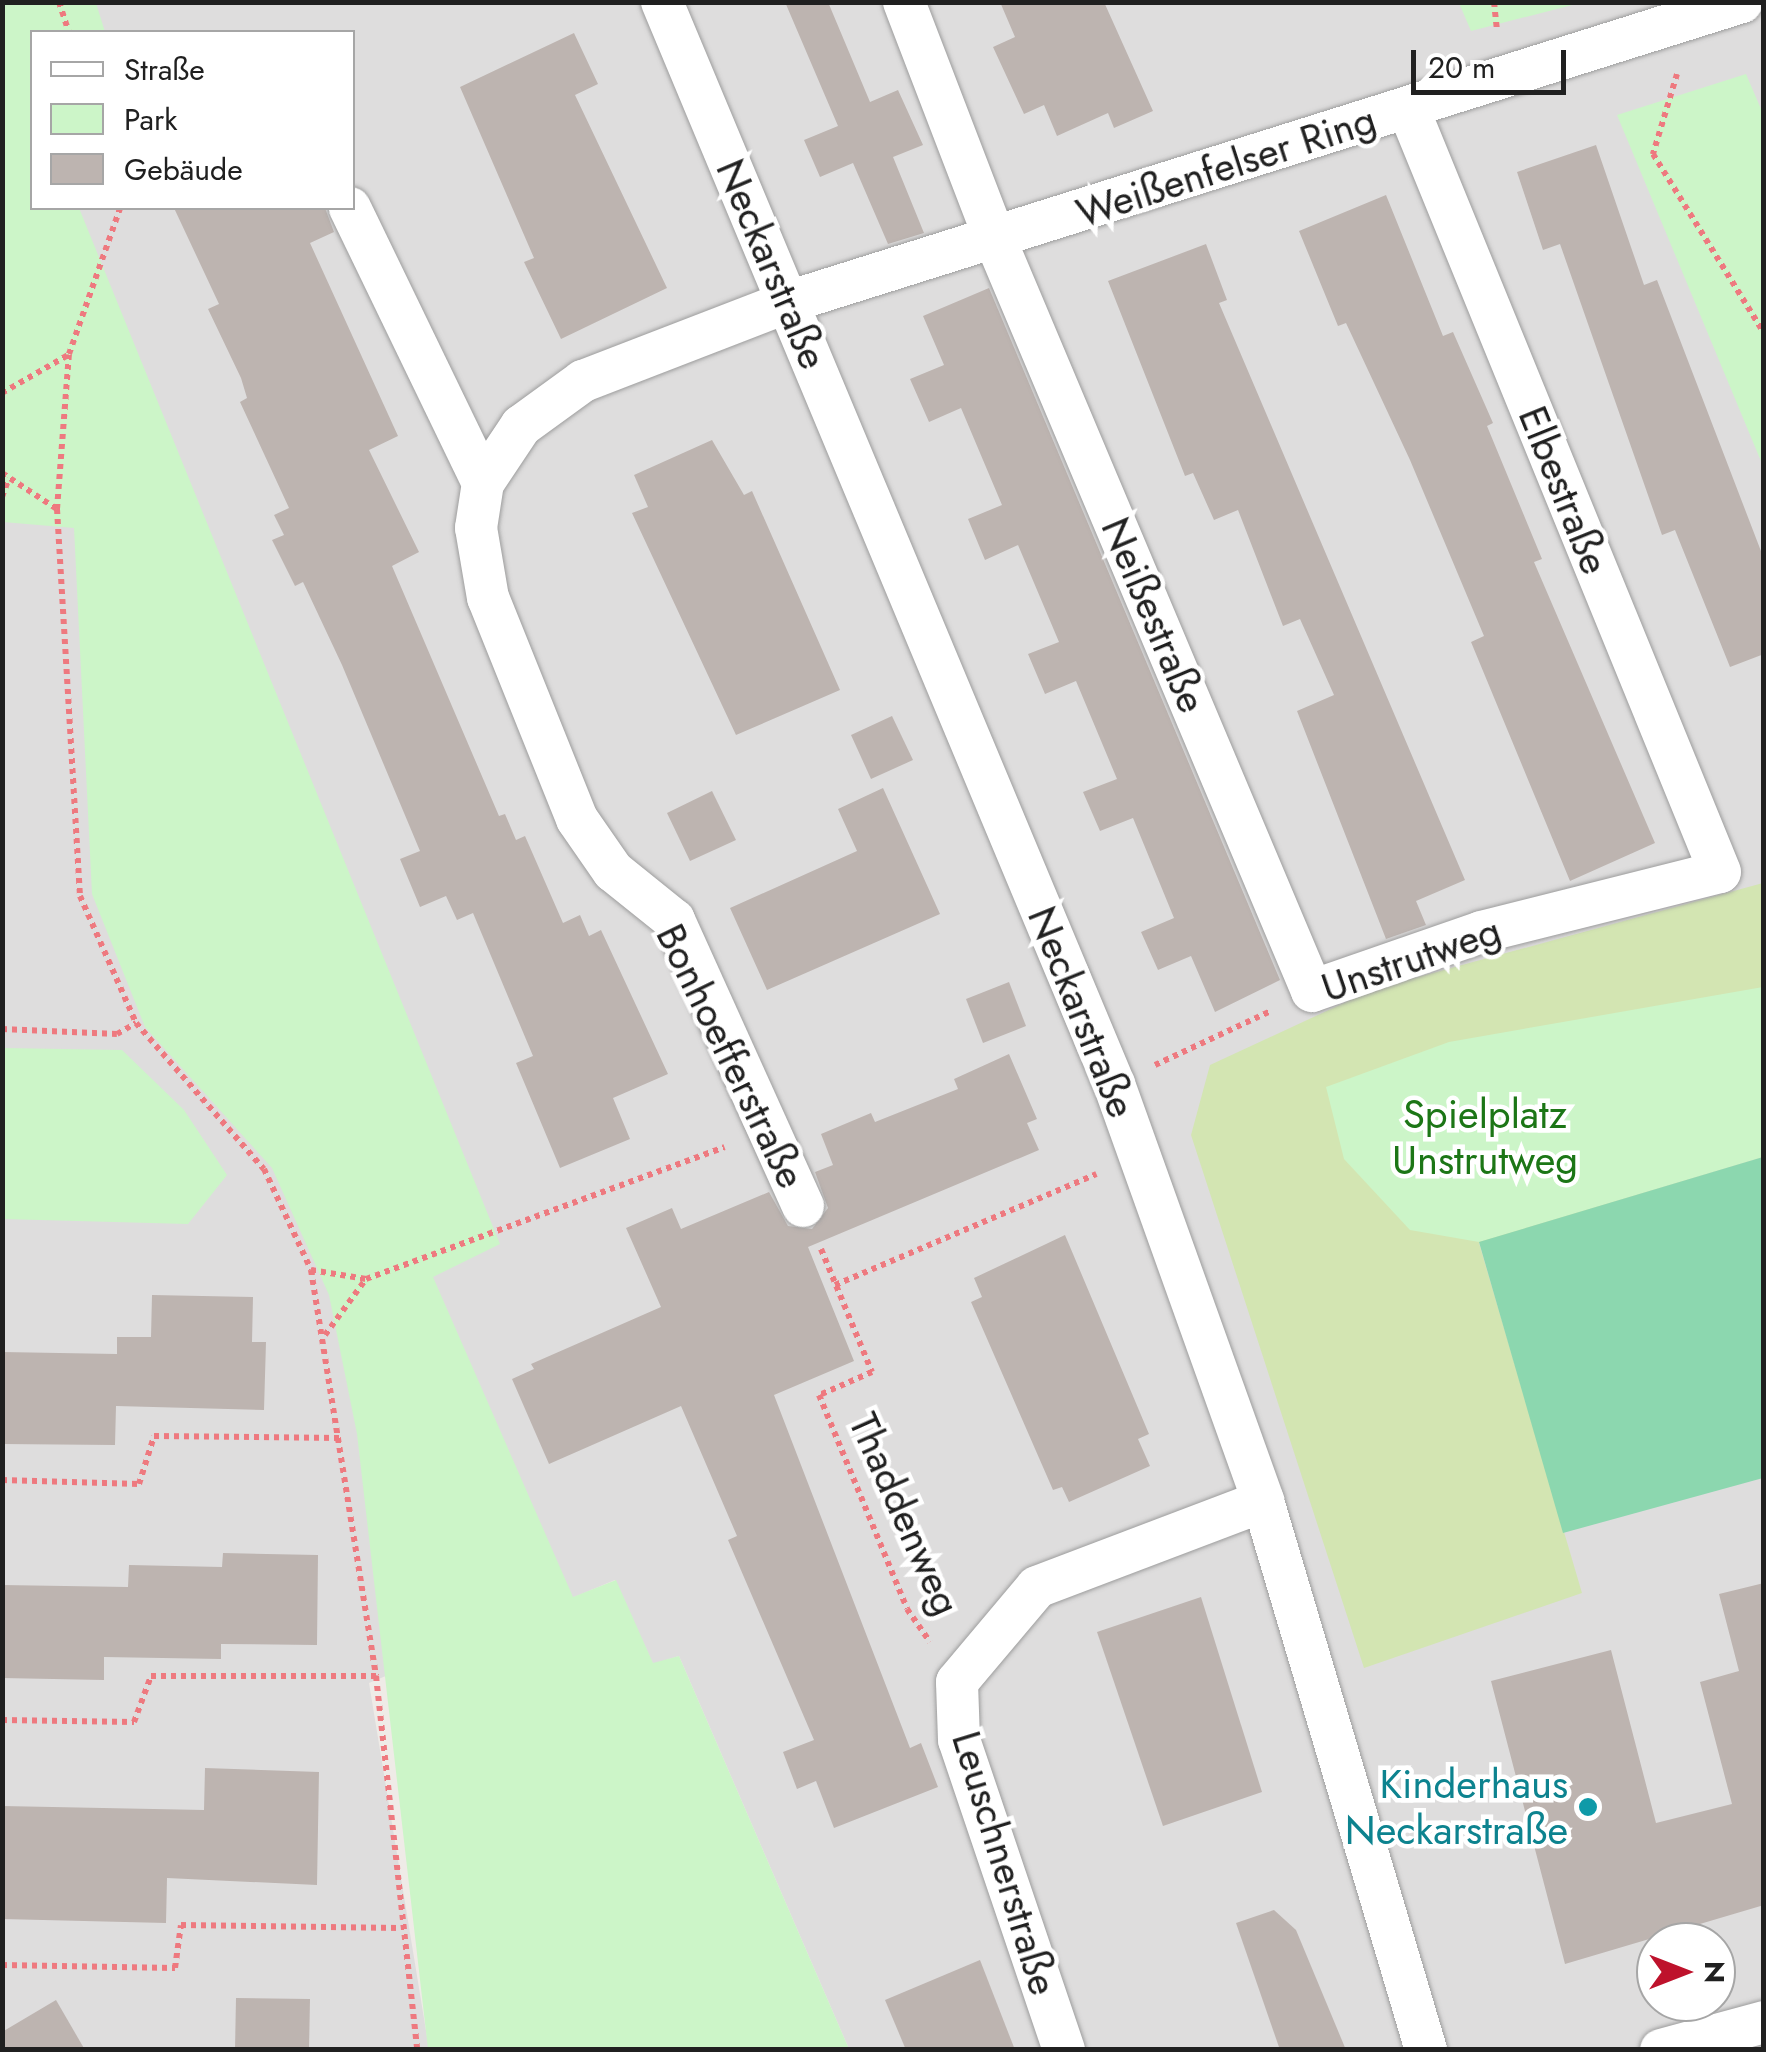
<!DOCTYPE html>
<meta charset="utf-8">
<style>
body{margin:0}
#map{position:relative;width:1766px;height:2052px;overflow:hidden;background:#efebe7;font-family:Jost,sans-serif}
div>[style]{position:absolute}
.residential>*{inset:0;background:#dedddd}
.grass>*{inset:0;background:#d3e5b2}
.park>*{inset:0;background:#ccf5c8}
.pitch>*{inset:0;background:#8cd7af}
.building>*{inset:0;background:#bdb4b0}
.path>*{height:6px;margin-top:-3px;transform-origin:0;background:repeating-linear-gradient(90deg,#ee797f 0 5px,transparent 0 10px)}
.roads{filter:drop-shadow(0 0 2px #9d9d9d) drop-shadow(0 0 2px #9d9d9d)}
.minor>*{height:42px;margin:-21px;padding:0 21px;transform-origin:21px;border-radius:21px;background:#fff}
.dots>*{width:28px;height:28px;translate:-50% -50%;box-sizing:border-box;border:5px solid #fff;border-radius:50%}
span{translate:-50% -50%;white-space:nowrap;text-align:center;line-height:1.15;-webkit-text-stroke:9px #fff;paint-order:stroke}
.street-label{font-size:40px;color:#202020}
.park-label{font-size:40px;color:#1c7616}
.culture-label{font-size:40px;color:#0d838f}
.right{translate:-100% -50%;text-align:right}
.frame{position:absolute;inset:0;border:5px solid #202020;pointer-events:none}
.legend{position:absolute;left:30px;top:30px;width:325px;height:180px;box-sizing:border-box;background:#fff;border:2px solid #a6a6a6;margin:0;padding:12px 18px;list-style:none;font-size:30px;color:#202020}
.legend li{display:flex;align-items:center;gap:20px;height:50px}
.legend b{width:50px;border:2px solid #a6a6a6}
.north{position:absolute;left:1636px;top:1922px;width:100px;height:100px;box-sizing:border-box;background:#fff;border:2px solid #a6a6a6;border-radius:50%;rotate:90deg;font-size:28px;font-weight:700;line-height:40px;text-align:center;color:#202020}
.north::after{content:'';display:block;margin:auto;width:35px;height:45px;background:#be122c;clip-path:polygon(50% 0,100% 100%,50% 72%,0 100%)}
.scale{position:absolute;left:1411px;top:50px;width:155px;height:45px;box-sizing:border-box;border:5px solid #202020;border-top:0;padding-left:12px;font-size:30px;line-height:35px;white-space:nowrap;color:#202020;-webkit-text-stroke:8px #fff;paint-order:stroke}
</style>
<div id="map">
<div class="residential">
<i style="clip-path:polygon(evenodd,3px 3px,1763px 3px,1763px 2049px,849px 2049px,679px 1656px,653px 1664px,615px 1580px,369px 1683px,429px 2049px,3px 2050px,3px 3px,32px 32px,352px 32px,352px 208px,32px 208px,32px 32px,3px 3px,1656px 1942px,1716px 1942px,1716px 2002px,1656px 2002px,1656px 1942px)"></i>
</div>
<div class="grass">
<i style="clip-path:polygon(1763px 883px,1763px 1157px,1479px 1243px,1582px 1593px,1364px 1668px,1191px 1135px,1210px 1065px,1374px 989px)"></i>
</div>
<div class="park">
<i style="clip-path:polygon(2px 3px,96px 3px,105px 32px,32px 32px,32px 208px,79px 208px,500px 1244px,433px 1277px,573px 1597px,616px 1580px,653px 1663px,679px 1656px,849px 2049px,428px 2049px,357px 1434px,329px 1295px,272px 1168px,145px 1027px,92px 894px,74px 528px,3px 522px)"></i>
<i style="clip-path:polygon(1459px 3px,1580px 3px,1471px 31px)"></i>
<i style="clip-path:polygon(1746px 74px,1764px 116px,1763px 466px,1617px 115px)"></i>
<i style="clip-path:polygon(1763px 987px,1763px 1157px,1479px 1242px,1410px 1230px,1344px 1159px,1326px 1087px,1449px 1042px)"></i>
<i style="clip-path:polygon(3px 1048px,122px 1050px,184px 1110px,227px 1175px,188px 1224px,3px 1219px)"></i>
</div>
<div class="pitch">
<i style="clip-path:polygon(1763px 1157px,1763px 1478px,1563px 1533px,1479px 1242px)"></i>
</div>
<div class="building">
<i style="clip-path:polygon(785px 2px,828px 2px,870px 102px,898px 90px,923px 145px,893px 157px,924px 233px,888px 244px,853px 163px,820px 177px,804px 140px,838px 126px)"></i>
<i style="clip-path:polygon(1000px 2px,1104px 2px,1153px 111px,1114px 128px,1108px 113px,1057px 136px,1044px 105px,1024px 114px,993px 47px,1015px 37px)"></i>
<i style="clip-path:polygon(574px 33px,598px 84px,575px 95px,667px 288px,561px 339px,524px 262px,534px 258px,460px 87px)"></i>
<i style="clip-path:polygon(1596px 145px,1644px 285px,1657px 280px,1764px 559px,1764px 654px,1730px 667px,1675px 530px,1662px 535px,1560px 244px,1543px 250px,1517px 172px)"></i>
<i style="clip-path:polygon(1386px 195px,1443px 336px,1453px 332px,1493px 423px,1487px 426px,1542px 559px,1534px 562px,1655px 843px,1570px 881px,1471px 642px,1484px 636px,1410px 460px,1346px 323px,1338px 326px,1299px 231px)"></i>
<i style="clip-path:polygon(174px 208px,325px 208px,334px 232px,310px 243px,398px 436px,369px 450px,419px 552px,392px 566px,499px 816px,505px 814px,516px 840px,525px 836px,563px 923px,580px 915px,589px 936px,601px 930px,668px 1074px,613px 1098px,630px 1139px,560px 1168px,516px 1063px,533px 1056px,473px 913px,457px 920px,446px 896px,420px 907px,400px 859px,420px 851px,342px 665px,303px 582px,295px 586px,272px 540px,284px 535px,274px 515px,289px 508px,240px 402px,247px 398px,241px 378px,208px 309px,219px 304px)"></i>
<i style="clip-path:polygon(1206px 244px,1227px 300px,1219px 303px,1465px 880px,1416px 901px,1426px 925px,1386px 939px,1297px 711px,1334px 695px,1300px 619px,1283px 626px,1238px 510px,1214px 520px,1193px 473px,1185px 476px,1108px 281px)"></i>
<i style="clip-path:polygon(989px 288px,1280px 980px,1215px 1012px,1191px 956px,1158px 970px,1141px 932px,1174px 918px,1133px 818px,1100px 831px,1083px 792px,1117px 779px,1076px 681px,1045px 694px,1028px 654px,1059px 642px,1018px 545px,985px 560px,968px 519px,1002px 505px,961px 408px,929px 422px,910px 379px,944px 365px,923px 316px)"></i>
<i style="clip-path:polygon(712px 440px,744px 495px,752px 491px,840px 690px,736px 735px,632px 513px,648px 507px,634px 475px)"></i>
<i style="clip-path:polygon(892px 716px,913px 760px,871px 779px,851px 735px)"></i>
<i style="clip-path:polygon(883px 788px,940px 914px,767px 990px,730px 908px,857px 851px,838px 809px)"></i>
<i style="clip-path:polygon(712px 791px,736px 840px,690px 861px,667px 813px)"></i>
<i style="clip-path:polygon(1009px 982px,1026px 1026px,983px 1043px,966px 999px)"></i>
<i style="clip-path:polygon(1009px 1054px,1037px 1119px,1027px 1123px,1039px 1150px,808px 1247px,854px 1361px,774px 1395px,910px 1748px,921px 1743px,938px 1787px,834px 1828px,816px 1781px,797px 1789px,783px 1752px,814px 1740px,728px 1540px,737px 1536px,681px 1406px,549px 1464px,512px 1379px,534px 1369px,531px 1364px,661px 1307px,626px 1228px,672px 1208px,681px 1229px,769px 1192px,788px 1226px,812px 1229px,828px 1208px,815px 1172px,833px 1165px,821px 1134px,871px 1113px,875px 1122px,958px 1089px,954px 1079px)"></i>
<i style="clip-path:polygon(1065px 1235px,1149px 1434px,1138px 1439px,1150px 1466px,1069px 1502px,1062px 1487px,1053px 1490px,971px 1302px,982px 1297px,974px 1278px)"></i>
<i style="clip-path:polygon(152px 1295px,253px 1297px,252px 1342px,266px 1342px,264px 1410px,116px 1406px,115px 1445px,2px 1444px,2px 1352px,117px 1354px,117px 1337px,151px 1337px)"></i>
<i style="clip-path:polygon(223px 1553px,318px 1555px,317px 1645px,221px 1644px,221px 1659px,104px 1657px,104px 1680px,2px 1678px,2px 1585px,128px 1587px,129px 1565px,222px 1567px)"></i>
<i style="clip-path:polygon(1764px 1583px,1764px 1905px,1565px 1964px,1491px 1681px,1611px 1650px,1656px 1823px,1732px 1804px,1700px 1682px,1739px 1671px,1719px 1594px)"></i>
<i style="clip-path:polygon(1201px 1597px,1262px 1792px,1163px 1826px,1097px 1632px)"></i>
<i style="clip-path:polygon(205px 1768px,319px 1772px,317px 1885px,167px 1878px,166px 1923px,2px 1919px,2px 1806px,204px 1810px)"></i>
<i style="clip-path:polygon(1274px 1910px,1296px 1930px,1346px 2050px,1280px 2050px,1236px 1923px)"></i>
<i style="clip-path:polygon(980px 1960px,1015px 2050px,906px 2050px,885px 2000px)"></i>
<i style="clip-path:polygon(236px 1998px,310px 1999px,309px 2050px,235px 2050px)"></i>
<i style="clip-path:polygon(56px 2000px,85px 2050px,2px 2050px,2px 2032px)"></i>
</div>
<div class="path">
<i style="left:59px;top:2px;width:32px;rotate:72deg"></i>
<i style="left:1494px;top:2px;width:29px;rotate:84deg"></i>
<i style="left:1677px;top:74px;width:84px;rotate:106.7deg"></i>
<i style="left:1653px;top:154px;width:211px;rotate:58.2deg"></i>
<i style="left:2px;top:393px;width:76px;rotate:-29.9deg"></i>
<i style="left:2px;top:473px;width:66px;rotate:33.2deg"></i>
<i style="left:57px;top:509px;width:388px;rotate:86.6deg"></i>
<i style="left:80px;top:896px;width:139px;rotate:66.2deg"></i>
<i style="left:136px;top:1023px;width:194px;rotate:48.8deg"></i>
<i style="left:264px;top:1169px;width:111px;rotate:65deg"></i>
<i style="left:311px;top:1270px;width:411px;rotate:80.9deg"></i>
<i style="left:376px;top:1676px;width:376px;rotate:83.7deg"></i>
<i style="left:2px;top:497px;width:20px;rotate:-70deg"></i>
<i style="left:57px;top:509px;width:155px;rotate:-85.6deg"></i>
<i style="left:69px;top:354px;width:155px;rotate:-70.7deg"></i>
<i style="left:2px;top:1029px;width:115px;rotate:2.5deg"></i>
<i style="left:117px;top:1034px;width:22px;rotate:-30deg"></i>
<i style="left:1155px;top:1065px;width:128px;rotate:-25deg"></i>
<i style="left:821px;top:1249px;width:133px;rotate:67.5deg"></i>
<i style="left:872px;top:1372px;width:58px;rotate:156.5deg"></i>
<i style="left:819px;top:1395px;width:231px;rotate:67.6deg"></i>
<i style="left:907px;top:1609px;width:40px;rotate:55.1deg"></i>
<i style="left:311px;top:1270px;width:56px;rotate:9.3deg"></i>
<i style="left:366px;top:1279px;width:382px;rotate:-20.2deg"></i>
<i style="left:835px;top:1285px;width:284px;rotate:-23deg"></i>
<i style="left:325px;top:1335px;width:69px;rotate:-53.8deg"></i>
<i style="left:2px;top:1480px;width:137px;rotate:1.7deg"></i>
<i style="left:139px;top:1484px;width:50px;rotate:-72.6deg"></i>
<i style="left:154px;top:1436px;width:185px;rotate:0.6deg"></i>
<i style="left:2px;top:1720px;width:132px;rotate:0.9deg"></i>
<i style="left:134px;top:1722px;width:49px;rotate:-69.7deg"></i>
<i style="left:151px;top:1676px;width:225px"></i>
<i style="left:2px;top:1965px;width:173px;rotate:1deg"></i>
<i style="left:175px;top:1968px;width:43px;rotate:-82.1deg"></i>
<i style="left:181px;top:1925px;width:219px;rotate:0.8deg"></i>
</div>
<div class="roads">
<div class="minor">
<i style="left:662px;top:2px;width:1173px;rotate:67.33deg"></i>
<i style="left:1114px;top:1084px;width:443px;rotate:70.3deg"></i>
<i style="left:1263px;top:1501px;width:573px;rotate:73.46deg"></i>
<i style="left:904px;top:2px;width:254px;rotate:69deg"></i>
<i style="left:995px;top:239px;width:816px;rotate:67.14deg"></i>
<i style="left:1312px;top:991px;width:179px;rotate:-19.2deg"></i>
<i style="left:1481px;top:932px;width:246px;rotate:-14.1deg"></i>
<i style="left:1720px;top:872px;width:825px;rotate:-112.21deg"></i>
<i style="left:350px;top:208px;width:305px;rotate:64.2deg"></i>
<i style="left:803px;top:1206px;width:314px;rotate:-114.3deg"></i>
<i style="left:674px;top:920px;width:78px;rotate:-141.2deg"></i>
<i style="left:613px;top:871px;width:63px;rotate:-124.7deg"></i>
<i style="left:577px;top:819px;width:238px;rotate:-111.9deg"></i>
<i style="left:488px;top:598px;width:71px;rotate:-99.7deg"></i>
<i style="left:476px;top:528px;width:46px;rotate:-81.2deg"></i>
<i style="left:483px;top:483px;width:69px;rotate:-56.3deg"></i>
<i style="left:521px;top:426px;width:77px;rotate:-36deg"></i>
<i style="left:583px;top:381px;width:220px;rotate:-21.1deg"></i>
<i style="left:788px;top:302px;width:1000px;rotate:-17.46deg"></i>
<i style="left:1064px;top:2050px;width:327px;rotate:-108.7deg"></i>
<i style="left:959px;top:1740px;width:58px;rotate:-92deg"></i>
<i style="left:957px;top:1682px;width:124px;rotate:-49.9deg"></i>
<i style="left:1037px;top:1587px;width:242px;rotate:-20.8deg"></i>
<i style="left:1661px;top:2050px;width:107px;rotate:-15.2deg"></i>
</div>
</div>
<div class="dots">
<i style="left:1588px;top:1807px;background:#0f9aa8"></i>
</div>
<div class="street-label">
<span style="left:1226px;top:166px;rotate:-18deg">Weißenfelser Ring</span>
<span style="left:772px;top:264px;rotate:67deg">Neckarstraße</span>
<span style="left:1564px;top:490px;rotate:68deg">Elbestraße</span>
<span style="left:1154px;top:615px;rotate:67deg">Neißestraße</span>
<span style="left:1411px;top:959px;rotate:-19deg">Unstrutweg</span>
<span style="left:1082px;top:1012px;rotate:68deg">Neckarstraße</span>
<span style="left:731px;top:1056px;rotate:64deg">Bonhoefferstraße</span>
<span style="left:905px;top:1514px;rotate:66deg">Thaddenweg</span>
<span style="left:1005px;top:1863px;rotate:73deg">Leuschnerstraße</span>
</div>
<div class="park-label">
<span style="left:1485px;top:1137px">Spielplatz<br>Unstrutweg</span>
</div>
<div class="culture-label">
<span class="right" style="left:1568px;top:1807px">Kinderhaus<br>Neckarstraße</span>
</div>
<div class="frame"></div>
<ul class="legend">
<li><b style="height:12px;background:#fff"></b>Straße</li>
<li><b style="height:28px;background:#ccf5c8"></b>Park</li>
<li><b style="height:28px;background:#bdb4b0"></b>Gebäude</li>
</ul>
<div class="north">N</div>
<div class="scale">20 m</div>
</div>
